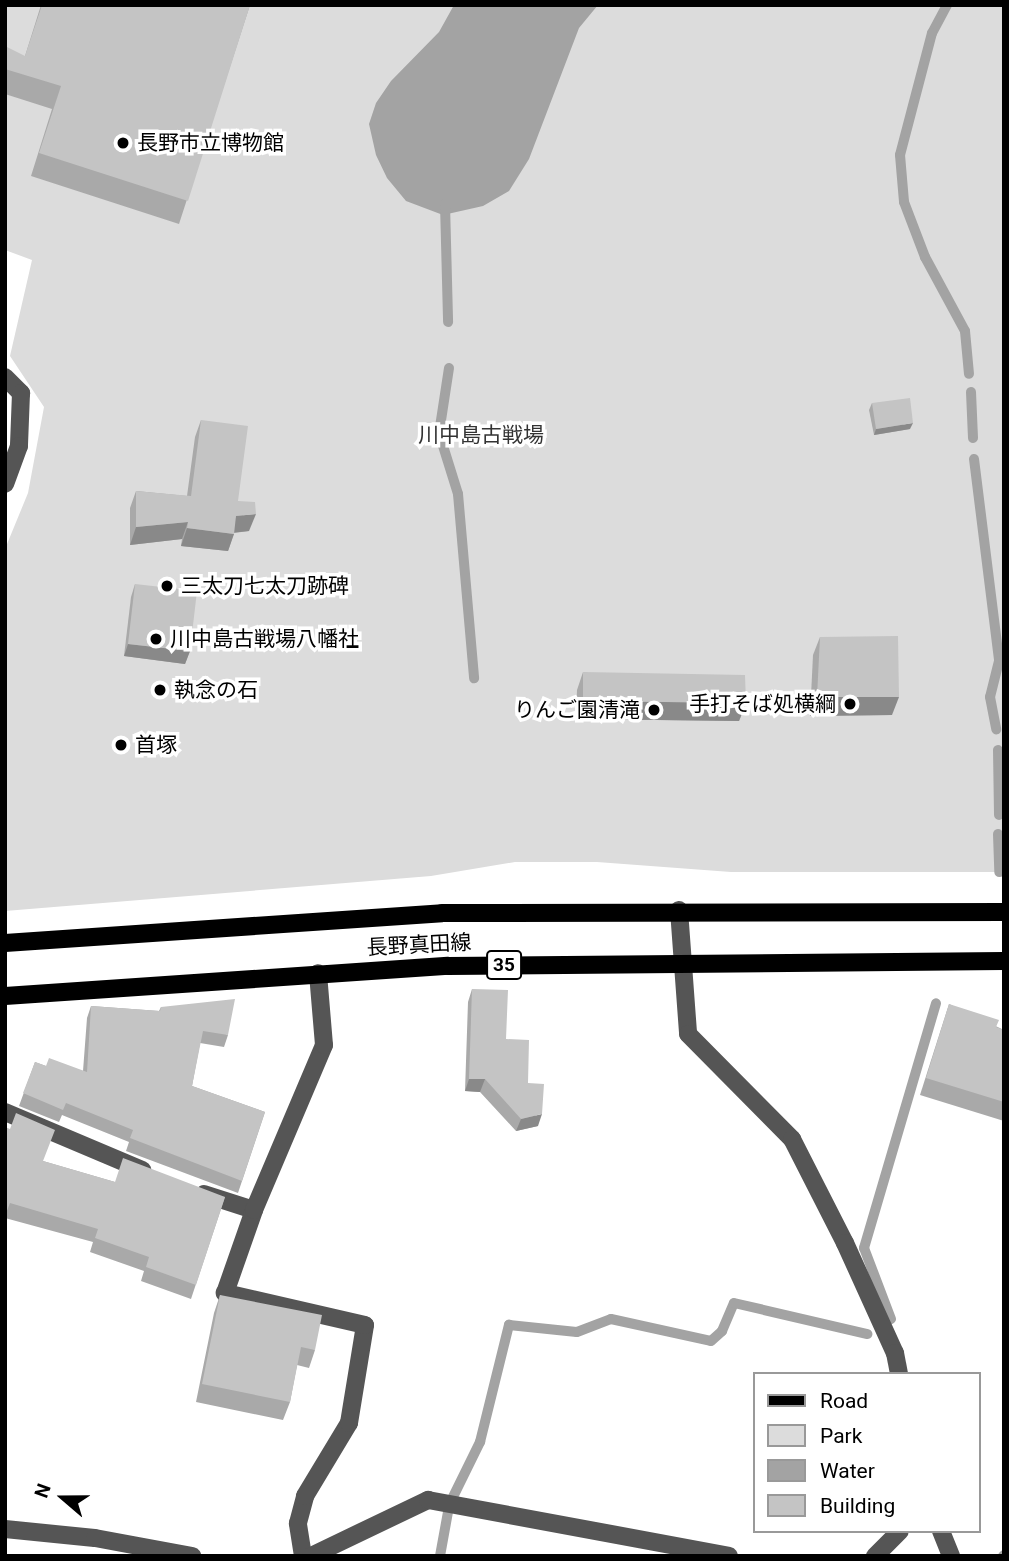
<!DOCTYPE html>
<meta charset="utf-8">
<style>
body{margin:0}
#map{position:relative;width:1009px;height:1561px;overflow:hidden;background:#fff;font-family:Roboto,"Noto Sans JP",sans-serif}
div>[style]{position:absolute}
.green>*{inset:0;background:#dcdcdc}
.water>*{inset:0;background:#a3a3a3}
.stream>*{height:10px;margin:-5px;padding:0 5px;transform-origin:5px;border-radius:5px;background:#a3a3a3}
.minor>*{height:18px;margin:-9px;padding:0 9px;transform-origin:9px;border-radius:9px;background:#555}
.major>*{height:18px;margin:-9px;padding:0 9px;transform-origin:9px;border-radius:9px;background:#000}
.wall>*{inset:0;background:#a9a9a9}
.shaded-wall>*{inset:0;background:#898989}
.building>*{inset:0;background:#c4c4c4}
.dots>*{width:19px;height:19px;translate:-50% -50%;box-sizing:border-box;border:4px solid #fff;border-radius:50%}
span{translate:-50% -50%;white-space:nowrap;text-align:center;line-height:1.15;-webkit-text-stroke:7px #fff;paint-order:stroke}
.shield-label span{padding:2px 5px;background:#fff;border:2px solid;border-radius:5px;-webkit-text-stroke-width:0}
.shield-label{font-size:19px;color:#000;font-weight:700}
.poi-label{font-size:21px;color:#000}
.left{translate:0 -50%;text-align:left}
.right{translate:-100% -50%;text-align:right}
.park-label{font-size:21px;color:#333}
.street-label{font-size:21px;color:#000}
.frame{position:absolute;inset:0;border:7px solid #000;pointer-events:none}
.legend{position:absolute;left:753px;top:1372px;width:228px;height:161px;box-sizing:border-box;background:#fff;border:2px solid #999;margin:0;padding:9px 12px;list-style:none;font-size:21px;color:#000}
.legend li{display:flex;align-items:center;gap:14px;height:35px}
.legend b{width:35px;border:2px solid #999}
.north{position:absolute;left:28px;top:1463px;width:70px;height:70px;-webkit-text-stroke:5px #fff;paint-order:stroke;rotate:290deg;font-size:19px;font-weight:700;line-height:28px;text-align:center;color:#000}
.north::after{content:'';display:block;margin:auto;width:24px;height:32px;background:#000;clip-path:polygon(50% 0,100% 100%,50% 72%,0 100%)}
</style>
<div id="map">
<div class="green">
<i style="clip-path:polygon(5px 5px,1004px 5px,1004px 872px,731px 872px,597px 862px,515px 862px,431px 876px,5px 911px,5px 549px,28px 493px,44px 407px,10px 356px,32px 260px,5px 250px)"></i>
</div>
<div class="water">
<i style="clip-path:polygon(454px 5px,598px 5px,579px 28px,529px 159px,509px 191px,483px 206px,443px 215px,406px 201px,387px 178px,376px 155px,369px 124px,376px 103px,391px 81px,439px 32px)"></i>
</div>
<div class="stream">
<i style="left:947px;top:5px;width:32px;rotate:118deg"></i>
<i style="left:932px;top:33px;width:126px;rotate:104.7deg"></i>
<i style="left:900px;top:155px;width:47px;rotate:85.1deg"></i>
<i style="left:904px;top:202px;width:59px;rotate:69.1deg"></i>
<i style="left:925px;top:257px;width:84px;rotate:61.6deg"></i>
<i style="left:965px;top:331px;width:43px;rotate:84.7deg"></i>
<i style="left:445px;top:204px;width:118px;rotate:88.5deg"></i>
<i style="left:449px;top:368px;width:66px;rotate:98.7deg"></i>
<i style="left:439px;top:433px;width:64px;rotate:72.7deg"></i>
<i style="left:458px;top:494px;width:185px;rotate:85deg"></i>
<i style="left:971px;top:392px;width:46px;rotate:87.5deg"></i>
<i style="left:974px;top:459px;width:204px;rotate:82.9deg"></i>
<i style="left:999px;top:661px;width:37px;rotate:104deg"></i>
<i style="left:990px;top:697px;width:33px;rotate:79deg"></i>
<i style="left:998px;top:750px;width:65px;rotate:89.1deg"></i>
<i style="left:998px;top:834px;width:38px;rotate:88deg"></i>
<i style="left:891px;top:1319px;width:76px;rotate:-110.8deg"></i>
<i style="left:864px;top:1248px;width:255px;rotate:-73.6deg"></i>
<i style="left:452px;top:1499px;width:64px;rotate:-63.8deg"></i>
<i style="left:480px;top:1442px;width:121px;rotate:-76.1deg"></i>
<i style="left:509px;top:1325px;width:68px;rotate:5.9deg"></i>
<i style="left:577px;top:1332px;width:36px;rotate:-21deg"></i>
<i style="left:611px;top:1319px;width:102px;rotate:12.4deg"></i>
<i style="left:711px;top:1341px;width:15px;rotate:-42deg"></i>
<i style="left:722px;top:1331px;width:30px;rotate:-67deg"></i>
<i style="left:734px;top:1303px;width:137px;rotate:13.1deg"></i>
<i style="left:440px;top:1556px;width:45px;rotate:-79.7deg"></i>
<i style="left:1003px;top:1556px;width:1px;rotate:-45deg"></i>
</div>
<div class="minor">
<i style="left:5px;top:377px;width:23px;rotate:45deg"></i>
<i style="left:21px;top:393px;width:53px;rotate:92.2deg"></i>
<i style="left:19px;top:446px;width:40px;rotate:110.2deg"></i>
<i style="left:679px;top:910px;width:124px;rotate:85.8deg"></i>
<i style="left:688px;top:1034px;width:148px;rotate:45.3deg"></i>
<i style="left:792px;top:1139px;width:117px;rotate:63deg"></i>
<i style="left:845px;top:1243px;width:121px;rotate:65.6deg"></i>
<i style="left:895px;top:1353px;width:21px;rotate:79deg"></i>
<i style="left:5px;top:1112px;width:149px;rotate:22.9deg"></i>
<i style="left:204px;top:1194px;width:52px;rotate:17.7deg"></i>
<i style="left:5px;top:1529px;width:90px;rotate:5.7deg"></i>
<i style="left:95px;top:1538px;width:99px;rotate:10.5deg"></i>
<i style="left:941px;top:1531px;width:27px;rotate:68deg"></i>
<i style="left:303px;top:1556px;width:33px;rotate:-99deg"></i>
<i style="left:298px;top:1523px;width:28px;rotate:-75deg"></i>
<i style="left:305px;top:1496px;width:85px;rotate:-58.9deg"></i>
<i style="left:349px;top:1423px;width:99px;rotate:-80.7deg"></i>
<i style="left:365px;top:1325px;width:144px;rotate:-167.1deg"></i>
<i style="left:225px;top:1293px;width:88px;rotate:-70.7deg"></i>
<i style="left:254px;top:1210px;width:179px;rotate:-67deg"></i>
<i style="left:324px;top:1045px;width:72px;rotate:-94.8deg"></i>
<i style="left:311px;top:1556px;width:130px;rotate:-25.6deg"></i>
<i style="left:428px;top:1500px;width:306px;rotate:10.5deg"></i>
<i style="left:875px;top:1556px;width:35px;rotate:-45deg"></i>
</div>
<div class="major">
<i style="left:5px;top:943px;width:438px;rotate:-3.9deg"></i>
<i style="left:442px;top:913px;width:562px;rotate:-0.1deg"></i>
<i style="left:5px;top:996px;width:444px;rotate:-3.9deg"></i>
<i style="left:448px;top:966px;width:556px;rotate:-0.52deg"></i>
</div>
<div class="wall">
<i style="clip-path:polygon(41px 5px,250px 5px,179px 224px,31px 176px,52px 109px,5px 94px,5px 69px,25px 56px)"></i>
<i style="clip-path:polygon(872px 403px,910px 429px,874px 435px,869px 410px)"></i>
<i style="clip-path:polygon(201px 420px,238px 501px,249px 531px,234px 533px,228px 551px,181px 546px,182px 539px,130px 545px,130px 508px,136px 491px,187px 496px,195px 437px)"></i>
<i style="clip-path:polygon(135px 584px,190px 651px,185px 664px,124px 656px,131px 597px)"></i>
<i style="clip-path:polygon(820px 637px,892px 715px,810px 716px,813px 655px)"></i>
<i style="clip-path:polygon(583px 672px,746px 703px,739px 721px,576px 719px,577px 690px)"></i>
<i style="clip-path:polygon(472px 989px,506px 1039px,528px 1083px,538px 1126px,516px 1131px,480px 1092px,465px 1091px,468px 1002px)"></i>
<i style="clip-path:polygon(949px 1004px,1004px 1030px,1004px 1121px,920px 1095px)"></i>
<i style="clip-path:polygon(91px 1006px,159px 1011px,161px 1007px,228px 1035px,224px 1047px,200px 1043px,192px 1086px,265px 1112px,238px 1193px,126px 1151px,129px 1142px,62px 1115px,59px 1122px,19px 1106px,35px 1062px,46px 1066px,83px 1071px,87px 1018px)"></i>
<i style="clip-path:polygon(5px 1127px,43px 1161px,115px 1182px,225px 1197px,191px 1299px,141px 1281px,144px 1271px,90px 1252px,93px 1242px,5px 1218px)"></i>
<i style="clip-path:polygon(220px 1295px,315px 1350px,309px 1368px,297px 1365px,290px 1402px,283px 1420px,196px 1402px,214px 1313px)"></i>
</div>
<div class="shaded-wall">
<i style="clip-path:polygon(913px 423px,910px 429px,874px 435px,876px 429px)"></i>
<i style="clip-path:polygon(256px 514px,249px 531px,230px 533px,236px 516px)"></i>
<i style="clip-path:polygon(188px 522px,182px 539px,130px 545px,136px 527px)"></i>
<i style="clip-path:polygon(187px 528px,234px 534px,228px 551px,181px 546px)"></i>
<i style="clip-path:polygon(128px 644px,190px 651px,185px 664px,124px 656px)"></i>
<i style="clip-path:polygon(817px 697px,899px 697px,892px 715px,810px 716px)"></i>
<i style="clip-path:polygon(583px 701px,746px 703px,739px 721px,576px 719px)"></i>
<i style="clip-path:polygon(469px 1079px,485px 1079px,480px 1092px,465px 1091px)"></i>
<i style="clip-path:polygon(542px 1114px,538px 1126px,516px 1131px,521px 1119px)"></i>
</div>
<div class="building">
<i style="clip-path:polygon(42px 5px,250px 5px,188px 201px,39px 153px,61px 86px,5px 69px,5px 46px,25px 56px)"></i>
<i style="clip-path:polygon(910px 398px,913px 423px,876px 429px,872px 403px)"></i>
<i style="clip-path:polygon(201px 420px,248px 426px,238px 501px,255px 502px,256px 514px,236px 516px,234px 534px,187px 528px,188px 522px,136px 527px,136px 491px,191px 496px)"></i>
<i style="clip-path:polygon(135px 584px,197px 591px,190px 651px,128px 644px)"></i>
<i style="clip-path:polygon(898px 636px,899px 697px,817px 697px,820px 637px)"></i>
<i style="clip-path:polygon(583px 672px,745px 675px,746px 703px,583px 701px)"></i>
<i style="clip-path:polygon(472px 989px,508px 990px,506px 1039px,529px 1040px,528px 1083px,544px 1084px,542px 1114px,521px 1119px,485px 1079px,469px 1079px)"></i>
<i style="clip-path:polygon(235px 999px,228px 1035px,203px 1031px,192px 1086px,265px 1112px,242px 1181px,130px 1138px,133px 1130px,66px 1103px,63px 1110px,23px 1093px,35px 1062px,46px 1066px,49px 1058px,87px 1072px,91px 1006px,160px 1011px,161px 1007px)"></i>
<i style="clip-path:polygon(949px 1004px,999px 1020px,996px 1027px,1004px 1030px,1004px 1102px,926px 1078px)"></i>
<i style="clip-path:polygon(16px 1113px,55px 1130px,43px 1161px,115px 1182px,123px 1158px,225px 1197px,196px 1285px,146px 1267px,149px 1257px,95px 1238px,98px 1229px,10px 1203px,5px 1216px,5px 1127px,10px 1129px)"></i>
<i style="clip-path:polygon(220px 1295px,322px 1315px,315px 1350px,301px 1347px,290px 1402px,202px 1384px)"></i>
</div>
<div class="dots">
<i style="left:123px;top:143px;background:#000"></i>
<i style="left:167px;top:586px;background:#000"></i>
<i style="left:156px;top:639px;background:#000"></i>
<i style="left:160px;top:690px;background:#000"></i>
<i style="left:850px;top:704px;background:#000"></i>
<i style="left:654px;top:710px;background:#000"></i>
<i style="left:121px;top:745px;background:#000"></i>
</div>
<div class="shield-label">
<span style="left:504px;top:965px">35</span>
</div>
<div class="poi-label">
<span class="left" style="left:137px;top:143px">長野市立博物館</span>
<span class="left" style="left:181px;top:586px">三太刀七太刀跡碑</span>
<span class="left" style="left:170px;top:639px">川中島古戦場八幡社</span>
<span class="left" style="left:174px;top:690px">執念の石</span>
<span class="right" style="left:836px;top:704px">手打そば処横綱</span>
<span class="right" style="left:640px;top:710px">りんご園清滝</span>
<span class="left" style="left:135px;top:745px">首塚</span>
</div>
<div class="park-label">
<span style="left:481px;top:435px">川中島古戦場</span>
</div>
<div class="street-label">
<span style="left:419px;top:945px;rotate:-3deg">長野真田線</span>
</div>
<div class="frame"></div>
<ul class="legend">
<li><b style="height:9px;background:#000"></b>Road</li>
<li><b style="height:19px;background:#dcdcdc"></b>Park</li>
<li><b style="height:19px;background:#a3a3a3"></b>Water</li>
<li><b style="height:19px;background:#c4c4c4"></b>Building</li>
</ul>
<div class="north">N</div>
</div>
